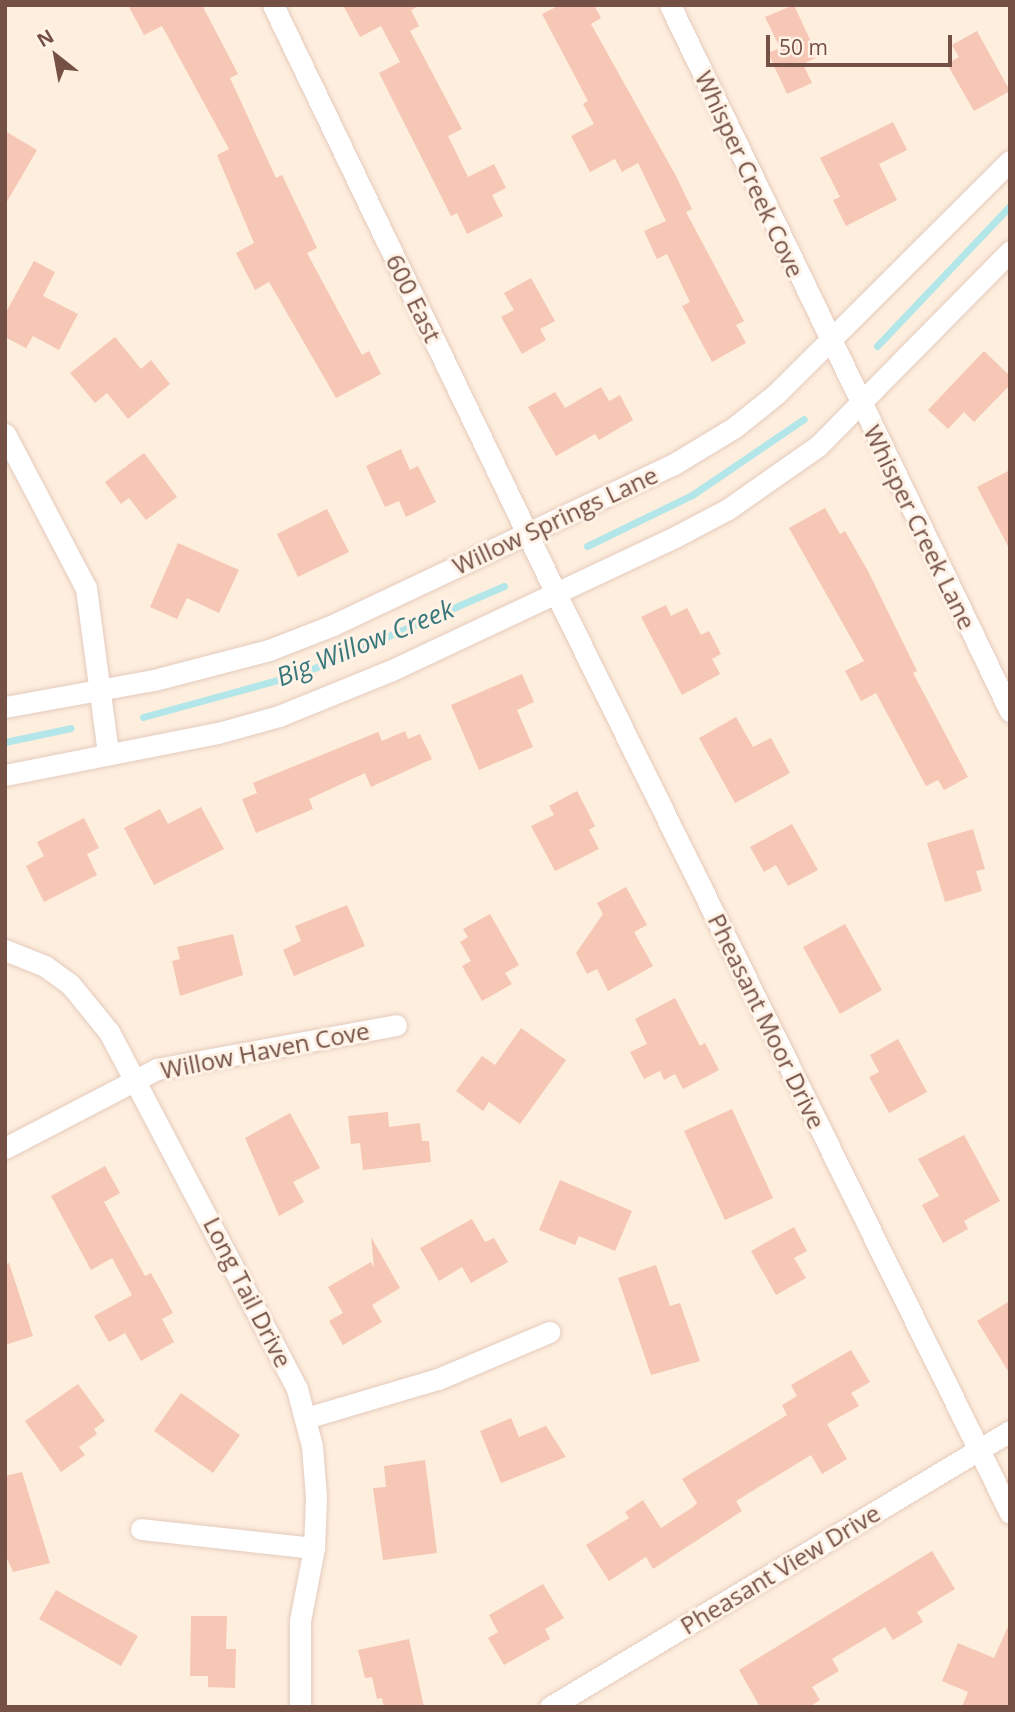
<!DOCTYPE html>
<style>
body{margin:0}
#map{position:relative;width:1015px;height:1712px;overflow:hidden;background:#feeede;font-family:"Open Sans",sans-serif}
div>[style]{position:absolute}
.stream>*{height:7px;margin:-3.5px;padding:0 3.5px;transform-origin:3.5px;border-radius:3.5px;background:#b2e6e8}
.building>*{inset:0;background:#f5c7b4}
.roads{filter:drop-shadow(0 0 2px #e4cbbd) drop-shadow(0 0 2px #e4cbbd)}
.minor>*{height:21px;margin:-10.5px;padding:0 10.5px;transform-origin:10.5px;border-radius:10.5px;background:#fff}
span{translate:-50% -50%;white-space:nowrap;text-align:center;line-height:1.15;-webkit-text-stroke:6px #fff2e6;paint-order:stroke}
.street-label{font-size:24px;color:#755145}
.water-label{font-size:26px;color:#38787c;font-style:italic}
.frame{position:absolute;inset:0;border:7px solid #755145;pointer-events:none}
.north{position:absolute;left:21px;top:21px;width:70px;height:70px;-webkit-text-stroke:5px #fff2e6;paint-order:stroke;rotate:329deg;font-size:19px;font-weight:700;line-height:28px;text-align:center;color:#755145}
.north::after{content:'';display:block;margin:auto;width:24px;height:32px;background:#755145;clip-path:polygon(50% 0,100% 100%,50% 72%,0 100%)}
.scale{position:absolute;left:766px;top:35px;width:186px;height:32px;box-sizing:border-box;border:4px solid #755145;border-top:0;padding-left:9px;font-size:21px;line-height:24px;white-space:nowrap;color:#755145;-webkit-text-stroke:5px #fff2e6;paint-order:stroke}
</style>
<div id="map">
<div class="stream">
<i style="left:877px;top:346px;width:193px;rotate:-46.5deg"></i>
<i style="left:587px;top:546px;width:117px;rotate:-25.9deg"></i>
<i style="left:692px;top:495px;width:135px;rotate:-34.2deg"></i>
<i style="left:143px;top:717px;width:166px;rotate:-15.4deg"></i>
<i style="left:303px;top:673px;width:219px;rotate:-23.4deg"></i>
<i style="left:5px;top:742px;width:67px;rotate:-12deg"></i>
</div>
<div class="building">
<i style="clip-path:polygon(128px 5px,202px 5px,238px 74px,230px 78px,276px 178px,282px 175px,317px 248px,307px 253px,362px 355px,369px 351px,381px 374px,336px 398px,269px 282px,255px 290px,236px 253px,254px 243px,217px 155px,229px 149px,162px 26px,144px 35px)"></i>
<i style="clip-path:polygon(343px 5px,420px 5px,411px 10px,419px 26px,410px 31px,462px 129px,448px 136px,468px 177px,494px 164px,506px 188px,492px 195px,503px 216px,467px 234px,457px 213px,451px 216px,379px 73px,400px 62px,381px 26px,360px 37px)"></i>
<i style="clip-path:polygon(560px 5px,594px 5px,601px 18px,591px 24px,676px 176px,692px 209px,686px 212px,744px 321px,736px 325px,746px 343px,712px 362px,682px 306px,690px 302px,667px 254px,657px 259px,644px 231px,666px 221px,638px 163px,622px 172px,615px 159px,590px 172px,571px 136px,594px 124px,583px 104px,588px 101px,542px 14px)"></i>
<i style="clip-path:polygon(794px 5px,818px 57px,803px 64px,812px 83px,787px 94px,768px 53px,780px 48px,765px 17px)"></i>
<i style="clip-path:polygon(977px 31px,1010px 91px,974px 111px,947px 64px,959px 57px,952px 45px)"></i>
<i style="clip-path:polygon(893px 122px,907px 150px,879px 164px,897px 200px,846px 226px,833px 200px,840px 197px,820px 158px)"></i>
<i style="clip-path:polygon(5px 131px,37px 150px,5px 205px)"></i>
<i style="clip-path:polygon(34px 261px,55px 272px,43px 296px,78px 314px,59px 350px,33px 336px,26px 348px,5px 337px,5px 314px)"></i>
<i style="clip-path:polygon(531px 278px,555px 321px,540px 329px,546px 340px,522px 354px,501px 317px,514px 310px,504px 293px)"></i>
<i style="clip-path:polygon(115px 337px,141px 369px,151px 360px,170px 384px,128px 419px,107px 393px,95px 403px,70px 373px)"></i>
<i style="clip-path:polygon(984px 351px,1010px 376px,1010px 385px,974px 422px,964px 412px,948px 429px,928px 410px)"></i>
<i style="clip-path:polygon(601px 387px,609px 401px,620px 395px,633px 420px,599px 440px,595px 434px,556px 456px,528px 407px,555px 392px,565px 408px)"></i>
<i style="clip-path:polygon(401px 449px,410px 470px,418px 466px,436px 502px,406px 517px,399px 501px,385px 507px,366px 466px)"></i>
<i style="clip-path:polygon(144px 453px,177px 497px,146px 520px,129px 498px,121px 504px,105px 482px)"></i>
<i style="clip-path:polygon(1010px 470px,1010px 550px,977px 487px)"></i>
<i style="clip-path:polygon(825px 508px,840px 534px,845px 531px,868px 571px,917px 671px,913px 673px,968px 777px,944px 790px,938px 780px,926px 786px,876px 693px,861px 701px,845px 671px,864px 661px,789px 528px)"></i>
<i style="clip-path:polygon(327px 509px,349px 552px,298px 577px,277px 534px)"></i>
<i style="clip-path:polygon(178px 543px,239px 570px,219px 613px,187px 598px,177px 619px,150px 607px)"></i>
<i style="clip-path:polygon(666px 605px,671px 616px,687px 608px,701px 635px,709px 631px,721px 654px,712px 659px,720px 674px,682px 695px,641px 617px)"></i>
<i style="clip-path:polygon(522px 674px,534px 702px,517px 710px,533px 747px,479px 770px,451px 705px)"></i>
<i style="clip-path:polygon(736px 717px,753px 747px,771px 738px,790px 773px,735px 803px,699px 738px)"></i>
<i style="clip-path:polygon(405px 731px,408px 739px,420px 734px,432px 759px,371px 787px,365px 773px,309px 799px,313px 809px,256px 833px,242px 799px,257px 793px,253px 783px,378px 732px,382px 741px)"></i>
<i style="clip-path:polygon(577px 791px,595px 826px,589px 830px,599px 849px,555px 871px,531px 826px,554px 815px,549px 806px)"></i>
<i style="clip-path:polygon(201px 807px,224px 849px,154px 885px,124px 828px,160px 809px,168px 824px)"></i>
<i style="clip-path:polygon(84px 818px,99px 848px,87px 854px,97px 875px,44px 902px,26px 866px,44px 856px,37px 842px)"></i>
<i style="clip-path:polygon(792px 824px,818px 870px,788px 886px,776px 865px,764px 872px,750px 847px)"></i>
<i style="clip-path:polygon(973px 829px,985px 869px,976px 871px,982px 891px,945px 902px,927px 843px)"></i>
<i style="clip-path:polygon(626px 887px,647px 925px,634px 932px,653px 966px,608px 991px,597px 969px,587px 974px,576px 953px,603px 914px,597px 903px)"></i>
<i style="clip-path:polygon(347px 905px,365px 946px,294px 976px,283px 950px,301px 941px,295px 926px)"></i>
<i style="clip-path:polygon(490px 914px,519px 965px,505px 973px,512px 984px,482px 1001px,462px 966px,471px 961px,460px 942px,468px 937px,463px 929px)"></i>
<i style="clip-path:polygon(845px 924px,882px 990px,840px 1014px,803px 947px)"></i>
<i style="clip-path:polygon(233px 934px,243px 975px,180px 996px,172px 961px,180px 959px,177px 947px)"></i>
<i style="clip-path:polygon(675px 998px,700px 1046px,705px 1043px,719px 1070px,683px 1089px,675px 1074px,664px 1080px,660px 1071px,644px 1079px,630px 1052px,647px 1044px,635px 1019px)"></i>
<i style="clip-path:polygon(521px 1028px,566px 1060px,520px 1124px,489px 1102px,483px 1111px,456px 1091px,482px 1056px,495px 1065px)"></i>
<i style="clip-path:polygon(898px 1039px,927px 1092px,889px 1113px,869px 1077px,879px 1072px,870px 1055px)"></i>
<i style="clip-path:polygon(732px 1109px,773px 1198px,725px 1220px,684px 1131px)"></i>
<i style="clip-path:polygon(388px 1112px,389px 1127px,420px 1123px,422px 1141px,429px 1141px,431px 1162px,363px 1170px,360px 1143px,351px 1144px,348px 1116px)"></i>
<i style="clip-path:polygon(290px 1113px,320px 1168px,293px 1182px,304px 1202px,279px 1216px,245px 1138px)"></i>
<i style="clip-path:polygon(964px 1135px,1000px 1201px,964px 1221px,968px 1229px,943px 1243px,922px 1205px,939px 1196px,918px 1159px)"></i>
<i style="clip-path:polygon(105px 1166px,120px 1193px,104px 1202px,145px 1276px,151px 1273px,173px 1313px,162px 1319px,174px 1342px,141px 1361px,125px 1333px,109px 1342px,94px 1316px,132px 1295px,112px 1258px,91px 1270px,51px 1196px)"></i>
<i style="clip-path:polygon(560px 1180px,632px 1211px,615px 1251px,579px 1236px,575px 1245px,539px 1230px)"></i>
<i style="clip-path:polygon(472px 1219px,485px 1242px,494px 1238px,508px 1262px,471px 1283px,462px 1267px,439px 1281px,420px 1248px)"></i>
<i style="clip-path:polygon(794px 1227px,807px 1251px,794px 1258px,806px 1278px,776px 1295px,751px 1251px)"></i>
<i style="clip-path:polygon(371px 1237px,400px 1288px,372px 1305px,382px 1322px,343px 1345px,329px 1321px,343px 1313px,328px 1287px,371px 1262px,374px 1268px)"></i>
<i style="clip-path:polygon(9px 1263px,33px 1336px,5px 1345px,5px 1264px)"></i>
<i style="clip-path:polygon(656px 1265px,670px 1306px,680px 1303px,700px 1361px,651px 1375px,618px 1278px)"></i>
<i style="clip-path:polygon(1010px 1301px,1010px 1374px,977px 1321px)"></i>
<i style="clip-path:polygon(851px 1350px,870px 1382px,851px 1393px,859px 1406px,827px 1424px,847px 1459px,822px 1474px,811px 1455px,736px 1501px,742px 1511px,653px 1569px,646px 1557px,609px 1581px,586px 1545px,629px 1518px,625px 1512px,643px 1500px,661px 1528px,693px 1507px,697px 1503px,682px 1479px,787px 1415px,782px 1405px,797px 1396px,791px 1385px)"></i>
<i style="clip-path:polygon(78px 1384px,105px 1421px,94px 1429px,97px 1434px,79px 1447px,85px 1455px,61px 1472px,25px 1421px)"></i>
<i style="clip-path:polygon(181px 1393px,240px 1435px,213px 1473px,154px 1431px)"></i>
<i style="clip-path:polygon(511px 1418px,519px 1437px,546px 1426px,566px 1457px,501px 1483px,480px 1431px)"></i>
<i style="clip-path:polygon(425px 1460px,437px 1553px,383px 1560px,373px 1488px,386px 1487px,384px 1466px)"></i>
<i style="clip-path:polygon(22px 1472px,50px 1563px,13px 1572px,5px 1554px,5px 1476px)"></i>
<i style="clip-path:polygon(932px 1551px,955px 1589px,917px 1612px,923px 1622px,893px 1640px,885px 1627px,832px 1659px,839px 1671px,812px 1687px,820px 1700px,809px 1707px,760px 1707px,739px 1670px)"></i>
<i style="clip-path:polygon(543px 1584px,564px 1618px,545px 1629px,550px 1639px,504px 1665px,488px 1638px,498px 1632px,489px 1615px)"></i>
<i style="clip-path:polygon(56px 1590px,138px 1636px,121px 1666px,39px 1619px)"></i>
<i style="clip-path:polygon(191px 1616px,227px 1616px,226px 1649px,236px 1649px,235px 1688px,208px 1687px,208px 1676px,190px 1676px)"></i>
<i style="clip-path:polygon(1010px 1622px,1010px 1707px,962px 1707px,968px 1692px,942px 1681px,958px 1643px,994px 1658px)"></i>
<i style="clip-path:polygon(409px 1639px,424px 1707px,384px 1707px,382px 1698px,377px 1699px,372px 1677px,365px 1678px,358px 1650px)"></i>
</div>
<div class="roads">
<div class="minor">
<i style="left:273px;top:5px;width:671px;rotate:64.31deg"></i>
<i style="left:564px;top:610px;width:1007px;rotate:63.71deg"></i>
<i style="left:670px;top:5px;width:784px;rotate:64.29deg"></i>
<i style="left:5px;top:434px;width:174px;rotate:62.3deg"></i>
<i style="left:86px;top:588px;width:166px;rotate:82.4deg"></i>
<i style="left:5px;top:707px;width:151px;rotate:-10.3deg"></i>
<i style="left:154px;top:680px;width:119px;rotate:-14.6deg"></i>
<i style="left:269px;top:650px;width:69px;rotate:-21.3deg"></i>
<i style="left:333px;top:625px;width:377px;rotate:-25.3deg"></i>
<i style="left:674px;top:464px;width:71px;rotate:-31.2deg"></i>
<i style="left:735px;top:427px;width:53px;rotate:-38.8deg"></i>
<i style="left:776px;top:394px;width:330px;rotate:-44.9deg"></i>
<i style="left:5px;top:775px;width:217px;rotate:-11.2deg"></i>
<i style="left:218px;top:733px;width:63px;rotate:-15.6deg"></i>
<i style="left:279px;top:716px;width:120px;rotate:-22.1deg"></i>
<i style="left:390px;top:671px;width:315px;rotate:-25.2deg"></i>
<i style="left:675px;top:537px;width:60px;rotate:-27.8deg"></i>
<i style="left:728px;top:509px;width:110px;rotate:-35deg"></i>
<i style="left:818px;top:446px;width:274px;rotate:-45.4deg"></i>
<i style="left:5px;top:950px;width:43px;rotate:21.8deg"></i>
<i style="left:45px;top:966px;width:31px;rotate:36deg"></i>
<i style="left:70px;top:984px;width:62px;rotate:50.9deg"></i>
<i style="left:109px;top:1032px;width:403px;rotate:62.2deg"></i>
<i style="left:297px;top:1389px;width:59px;rotate:75.3deg"></i>
<i style="left:312px;top:1446px;width:51px;rotate:85.5deg"></i>
<i style="left:316px;top:1497px;width:51px;rotate:92.2deg"></i>
<i style="left:314px;top:1548px;width:74px;rotate:100.9deg"></i>
<i style="left:300px;top:1621px;width:86px;rotate:90deg"></i>
<i style="left:5px;top:1148px;width:171px;rotate:-27.5deg"></i>
<i style="left:157px;top:1069px;width:243px;rotate:-10.4deg"></i>
<i style="left:306px;top:1418px;width:138px;rotate:-16.5deg"></i>
<i style="left:438px;top:1379px;width:121px;rotate:-22.9deg"></i>
<i style="left:141px;top:1529px;width:174px;rotate:6.3deg"></i>
<i style="left:550px;top:1707px;width:536px;rotate:-30.96deg"></i>
</div>
</div>
<div class="street-label">
<span style="left:750px;top:174px;rotate:65deg">Whisper Creek Cove</span>
<span style="left:414px;top:298px;rotate:64deg">600 East</span>
<span style="left:555px;top:520px;rotate:-25deg">Willow Springs Lane</span>
<span style="left:920px;top:527px;rotate:64deg">Whisper Creek Lane</span>
<span style="left:767px;top:1021px;rotate:64deg">Pheasant Moor Drive</span>
<span style="left:265px;top:1050px;rotate:-11deg">Willow Haven Cove</span>
<span style="left:248px;top:1292px;rotate:63deg">Long Tail Drive</span>
<span style="left:780px;top:1569px;rotate:-31deg">Pheasant View Drive</span>
</div>
<div class="water-label">
<span style="left:365px;top:643px;rotate:-22deg">Big Willow Creek</span>
</div>
<div class="frame"></div>
<div class="north">N</div>
<div class="scale">50 m</div>
</div>
